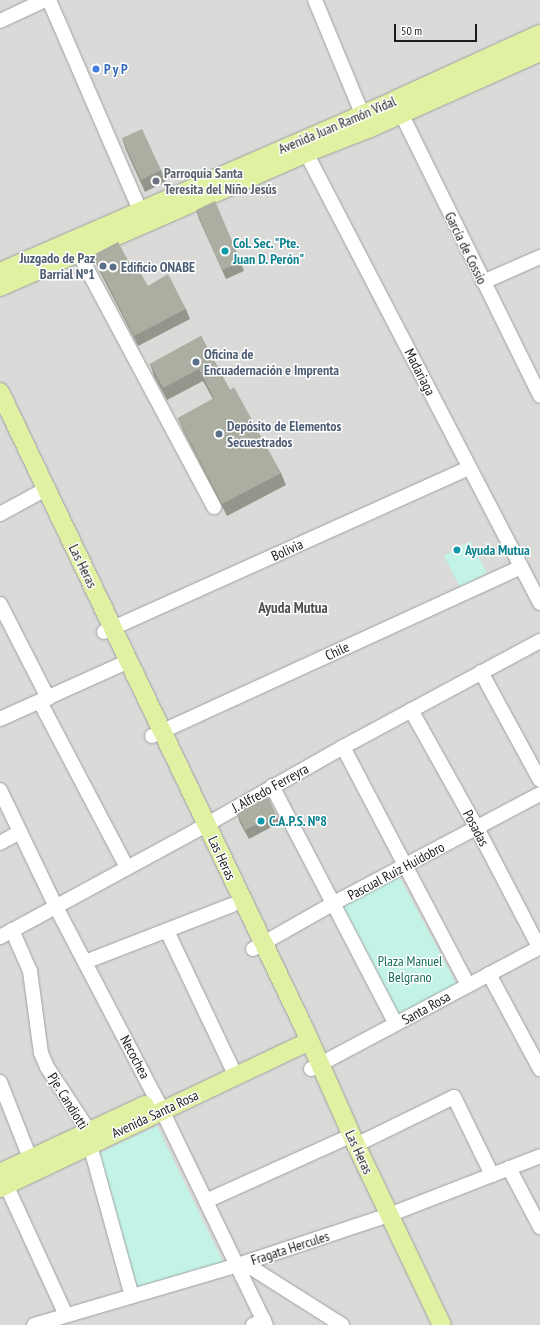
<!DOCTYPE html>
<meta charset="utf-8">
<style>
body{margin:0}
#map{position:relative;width:540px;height:1325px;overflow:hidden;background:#e9ede3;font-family:"PT Sans Narrow",sans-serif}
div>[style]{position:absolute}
.residential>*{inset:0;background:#dadad9}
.park>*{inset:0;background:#c3f3e7}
.roads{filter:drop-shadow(0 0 1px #a0a0a0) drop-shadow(0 0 1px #a0a0a0)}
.minor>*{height:14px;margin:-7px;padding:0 7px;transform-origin:7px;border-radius:7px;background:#fff}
.major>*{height:18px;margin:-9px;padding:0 9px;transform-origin:9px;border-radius:9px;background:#e0f2a2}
.wall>*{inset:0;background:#95968b}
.building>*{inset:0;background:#adaea2}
.dots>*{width:11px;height:11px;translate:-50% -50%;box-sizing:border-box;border:2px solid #fff;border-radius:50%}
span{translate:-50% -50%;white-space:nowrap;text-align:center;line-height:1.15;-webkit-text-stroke:3px #fff;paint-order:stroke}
.shop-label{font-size:14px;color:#366cbe;font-weight:700}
.left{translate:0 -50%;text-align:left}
.street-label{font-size:14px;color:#1c1c1c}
.worship-label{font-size:14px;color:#5b616d;font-weight:700}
.culture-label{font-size:14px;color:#0d838f;font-weight:700}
.service-label{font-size:14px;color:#4e5e75;font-weight:700}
.right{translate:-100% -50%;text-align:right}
.park-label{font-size:14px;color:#156f58}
.neighbourhood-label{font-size:15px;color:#4f4f4f;font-weight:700}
.scale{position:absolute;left:394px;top:24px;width:83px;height:18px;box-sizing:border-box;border:2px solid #1c1c1c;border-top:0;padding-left:5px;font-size:12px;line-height:14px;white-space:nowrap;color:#1c1c1c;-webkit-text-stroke:3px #fff;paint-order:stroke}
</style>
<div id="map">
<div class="residential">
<i style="clip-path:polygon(0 0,540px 0,540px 1325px,0 1325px)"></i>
</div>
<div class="park">
<i style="clip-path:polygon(470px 541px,487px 573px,460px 587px,444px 556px)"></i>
<i style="clip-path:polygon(399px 876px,457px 985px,396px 1016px,339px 905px)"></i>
<i style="clip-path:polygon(157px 1126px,224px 1264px,137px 1290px,95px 1155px)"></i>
</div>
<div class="roads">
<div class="minor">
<i style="left:49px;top:0;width:240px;rotate:66.6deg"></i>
<i style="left:315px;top:0;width:133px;rotate:67.5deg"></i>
<i style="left:0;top:21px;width:50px;rotate:-25deg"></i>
<i style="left:397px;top:105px;width:324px;rotate:63.8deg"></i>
<i style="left:302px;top:145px;width:516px;rotate:62.54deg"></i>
<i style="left:79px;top:254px;width:287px;rotate:61.9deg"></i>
<i style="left:483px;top:282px;width:62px;rotate:-23.7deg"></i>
<i style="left:0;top:514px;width:52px;rotate:-28.5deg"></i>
<i style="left:0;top:604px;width:106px;rotate:62.9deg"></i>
<i style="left:104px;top:632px;width:400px;rotate:-24.2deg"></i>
<i style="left:481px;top:672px;width:123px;rotate:61.4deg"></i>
<i style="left:40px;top:702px;width:187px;rotate:62.3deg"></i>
<i style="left:411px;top:710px;width:135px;rotate:60.8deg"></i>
<i style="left:477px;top:828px;width:134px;rotate:62.5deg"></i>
<i style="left:0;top:719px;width:141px;rotate:-24.2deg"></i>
<i style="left:152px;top:736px;width:406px;rotate:-24.6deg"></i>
<i style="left:343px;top:747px;width:269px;rotate:62.3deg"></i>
<i style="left:272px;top:786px;width:268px;rotate:62.5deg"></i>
<i style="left:0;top:790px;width:130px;rotate:64.4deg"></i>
<i style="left:56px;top:907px;width:218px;rotate:62.4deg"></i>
<i style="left:157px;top:1100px;width:250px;rotate:64.2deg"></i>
<i style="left:0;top:843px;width:23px;rotate:-29deg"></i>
<i style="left:12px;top:930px;width:45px;rotate:66.3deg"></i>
<i style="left:30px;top:971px;width:83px;rotate:82.4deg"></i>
<i style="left:41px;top:1053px;width:15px;rotate:67deg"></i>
<i style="left:47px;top:1067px;width:77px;rotate:56.7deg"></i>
<i style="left:89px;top:1131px;width:14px;rotate:86deg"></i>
<i style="left:90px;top:1145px;width:157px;rotate:74.5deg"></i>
<i style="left:167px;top:931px;width:161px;rotate:64.6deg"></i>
<i style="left:0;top:937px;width:224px;rotate:-28.5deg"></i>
<i style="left:197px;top:830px;width:168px;rotate:-29.6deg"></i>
<i style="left:343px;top:747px;width:224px;rotate:-28.3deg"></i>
<i style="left:253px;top:949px;width:93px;rotate:-29.6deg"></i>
<i style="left:334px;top:903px;width:233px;rotate:-27.9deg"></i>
<i style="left:85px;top:962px;width:158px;rotate:-21.2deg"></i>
<i style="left:489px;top:974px;width:108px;rotate:61.8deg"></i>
<i style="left:311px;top:1069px;width:259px;rotate:-28deg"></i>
<i style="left:0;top:1082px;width:82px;rotate:68.5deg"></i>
<i style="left:356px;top:1145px;width:109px;rotate:-26.1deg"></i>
<i style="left:454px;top:1097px;width:87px;rotate:64deg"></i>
<i style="left:509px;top:1168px;width:67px;rotate:62.3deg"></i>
<i style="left:2px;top:1176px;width:153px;rotate:65.3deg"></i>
<i style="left:206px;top:1201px;width:150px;rotate:-24.3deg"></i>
<i style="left:244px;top:1263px;width:116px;rotate:32.3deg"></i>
<i style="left:34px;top:1325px;width:219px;rotate:-16.4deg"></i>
<i style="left:244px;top:1263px;width:153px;rotate:-18.3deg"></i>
<i style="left:389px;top:1215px;width:162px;rotate:-21.3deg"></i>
<i style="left:253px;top:1325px;width:12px;rotate:-24deg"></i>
</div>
<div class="major">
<i style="left:0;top:272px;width:431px;rotate:-23.5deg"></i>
<i style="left:395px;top:100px;width:159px;rotate:-24.5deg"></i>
<i style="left:0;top:287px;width:334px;rotate:-23.6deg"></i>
<i style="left:306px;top:153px;width:66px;rotate:-21.2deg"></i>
<i style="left:368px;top:129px;width:188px;rotate:-24.1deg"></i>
<i style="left:0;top:392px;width:707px;rotate:64.45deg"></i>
<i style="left:305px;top:1030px;width:126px;rotate:66.1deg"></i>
<i style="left:356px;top:1145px;width:199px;rotate:64.5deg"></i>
<i style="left:0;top:1173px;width:160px;rotate:-25.1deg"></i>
<i style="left:0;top:1188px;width:343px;rotate:-25.4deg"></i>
</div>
</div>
<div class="wall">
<i style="clip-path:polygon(122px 138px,161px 170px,165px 182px,145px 192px,126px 150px)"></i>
<i style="clip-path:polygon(196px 210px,241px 262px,244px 271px,226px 279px,199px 219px)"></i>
<i style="clip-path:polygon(93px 255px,129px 262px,148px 286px,186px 309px,190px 319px,138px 346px,97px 266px)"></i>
<i style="clip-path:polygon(201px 336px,230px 390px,281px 473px,286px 485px,227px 516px,183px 430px,178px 418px,213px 399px,203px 381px,167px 400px,154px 376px,150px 364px)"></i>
<i style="clip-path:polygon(261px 801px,276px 814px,279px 823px,249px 839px,240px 823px,237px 814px,244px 810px,243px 807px)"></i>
</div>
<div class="building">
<i style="clip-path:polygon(142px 129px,161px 170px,141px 180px,122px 138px)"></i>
<i style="clip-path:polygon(215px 201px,241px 262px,222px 270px,196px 210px)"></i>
<i style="clip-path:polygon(118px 242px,129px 262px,133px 260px,148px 286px,168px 274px,186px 309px,134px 336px,93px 255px)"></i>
<i style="clip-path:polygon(201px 336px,230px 390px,234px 387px,281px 473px,222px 504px,178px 418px,214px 398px,199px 369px,163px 388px,150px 364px)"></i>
<i style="clip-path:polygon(268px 797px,276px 814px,245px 830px,237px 814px,245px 810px,243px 807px,259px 799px,261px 801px)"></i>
</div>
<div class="dots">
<i style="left:96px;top:69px;background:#3f7fe0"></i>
<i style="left:156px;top:181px;background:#6b7280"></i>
<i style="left:225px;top:251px;background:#0f9aa8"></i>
<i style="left:103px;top:266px;background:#5c6f8a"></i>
<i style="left:113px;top:267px;background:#5c6f8a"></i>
<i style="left:196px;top:362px;background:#5c6f8a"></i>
<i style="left:219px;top:434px;background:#5c6f8a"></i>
<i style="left:457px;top:550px;background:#0f9aa8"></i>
<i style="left:261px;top:821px;background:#0f9aa8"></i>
</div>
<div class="shop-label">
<span class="left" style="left:104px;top:69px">P y P</span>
</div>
<div class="street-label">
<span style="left:337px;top:125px;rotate:-23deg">Avenida Juan Ramón Vidal</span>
<span style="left:466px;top:248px;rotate:64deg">García de Cossio</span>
<span style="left:420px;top:372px;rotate:63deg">Madariaga</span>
<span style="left:287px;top:550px;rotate:-24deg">Bolivia</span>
<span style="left:83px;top:566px;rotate:64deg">Las Heras</span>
<span style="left:337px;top:651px;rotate:-25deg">Chile</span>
<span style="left:270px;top:788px;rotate:-29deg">J. Alfredo Ferreyra</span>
<span style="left:476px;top:828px;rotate:62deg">Posadas</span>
<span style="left:222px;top:858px;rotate:65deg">Las Heras</span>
<span style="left:396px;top:871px;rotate:-28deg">Pascual Ruiz Huidobro</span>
<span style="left:426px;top:1008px;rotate:-29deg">Santa Rosa</span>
<span style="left:135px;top:1057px;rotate:62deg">Necochea</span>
<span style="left:68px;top:1101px;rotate:58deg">Pje. Candiotti</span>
<span style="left:155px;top:1114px;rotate:-25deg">Avenida Santa Rosa</span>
<span style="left:359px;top:1152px;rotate:65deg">Las Heras</span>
<span style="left:290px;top:1248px;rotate:-18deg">Fragata Hercules</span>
</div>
<div class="worship-label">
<span class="left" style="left:164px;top:181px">Parroquia Santa<br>Teresita del Niño Jesús</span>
</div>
<div class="culture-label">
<span class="left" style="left:233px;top:251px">Col. Sec. "Pte.<br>Juan D. Perón"</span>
<span class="left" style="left:465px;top:550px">Ayuda Mutua</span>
<span class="left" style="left:269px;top:821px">C.A.P.S. Nº8</span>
</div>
<div class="service-label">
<span class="right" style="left:95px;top:266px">Juzgado de Paz<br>Barrial Nº1</span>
<span class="left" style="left:121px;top:267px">Edificio ONABE</span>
<span class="left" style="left:204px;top:362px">Oficina de<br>Encuadernación e Imprenta</span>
<span class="left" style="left:227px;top:434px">Depósito de Elementos<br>Secuestrados</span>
</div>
<div class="park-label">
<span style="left:410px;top:969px">Plaza Manuel<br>Belgrano</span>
</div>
<div class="neighbourhood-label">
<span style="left:293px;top:608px">Ayuda Mutua</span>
</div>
<div class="scale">50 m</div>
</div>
